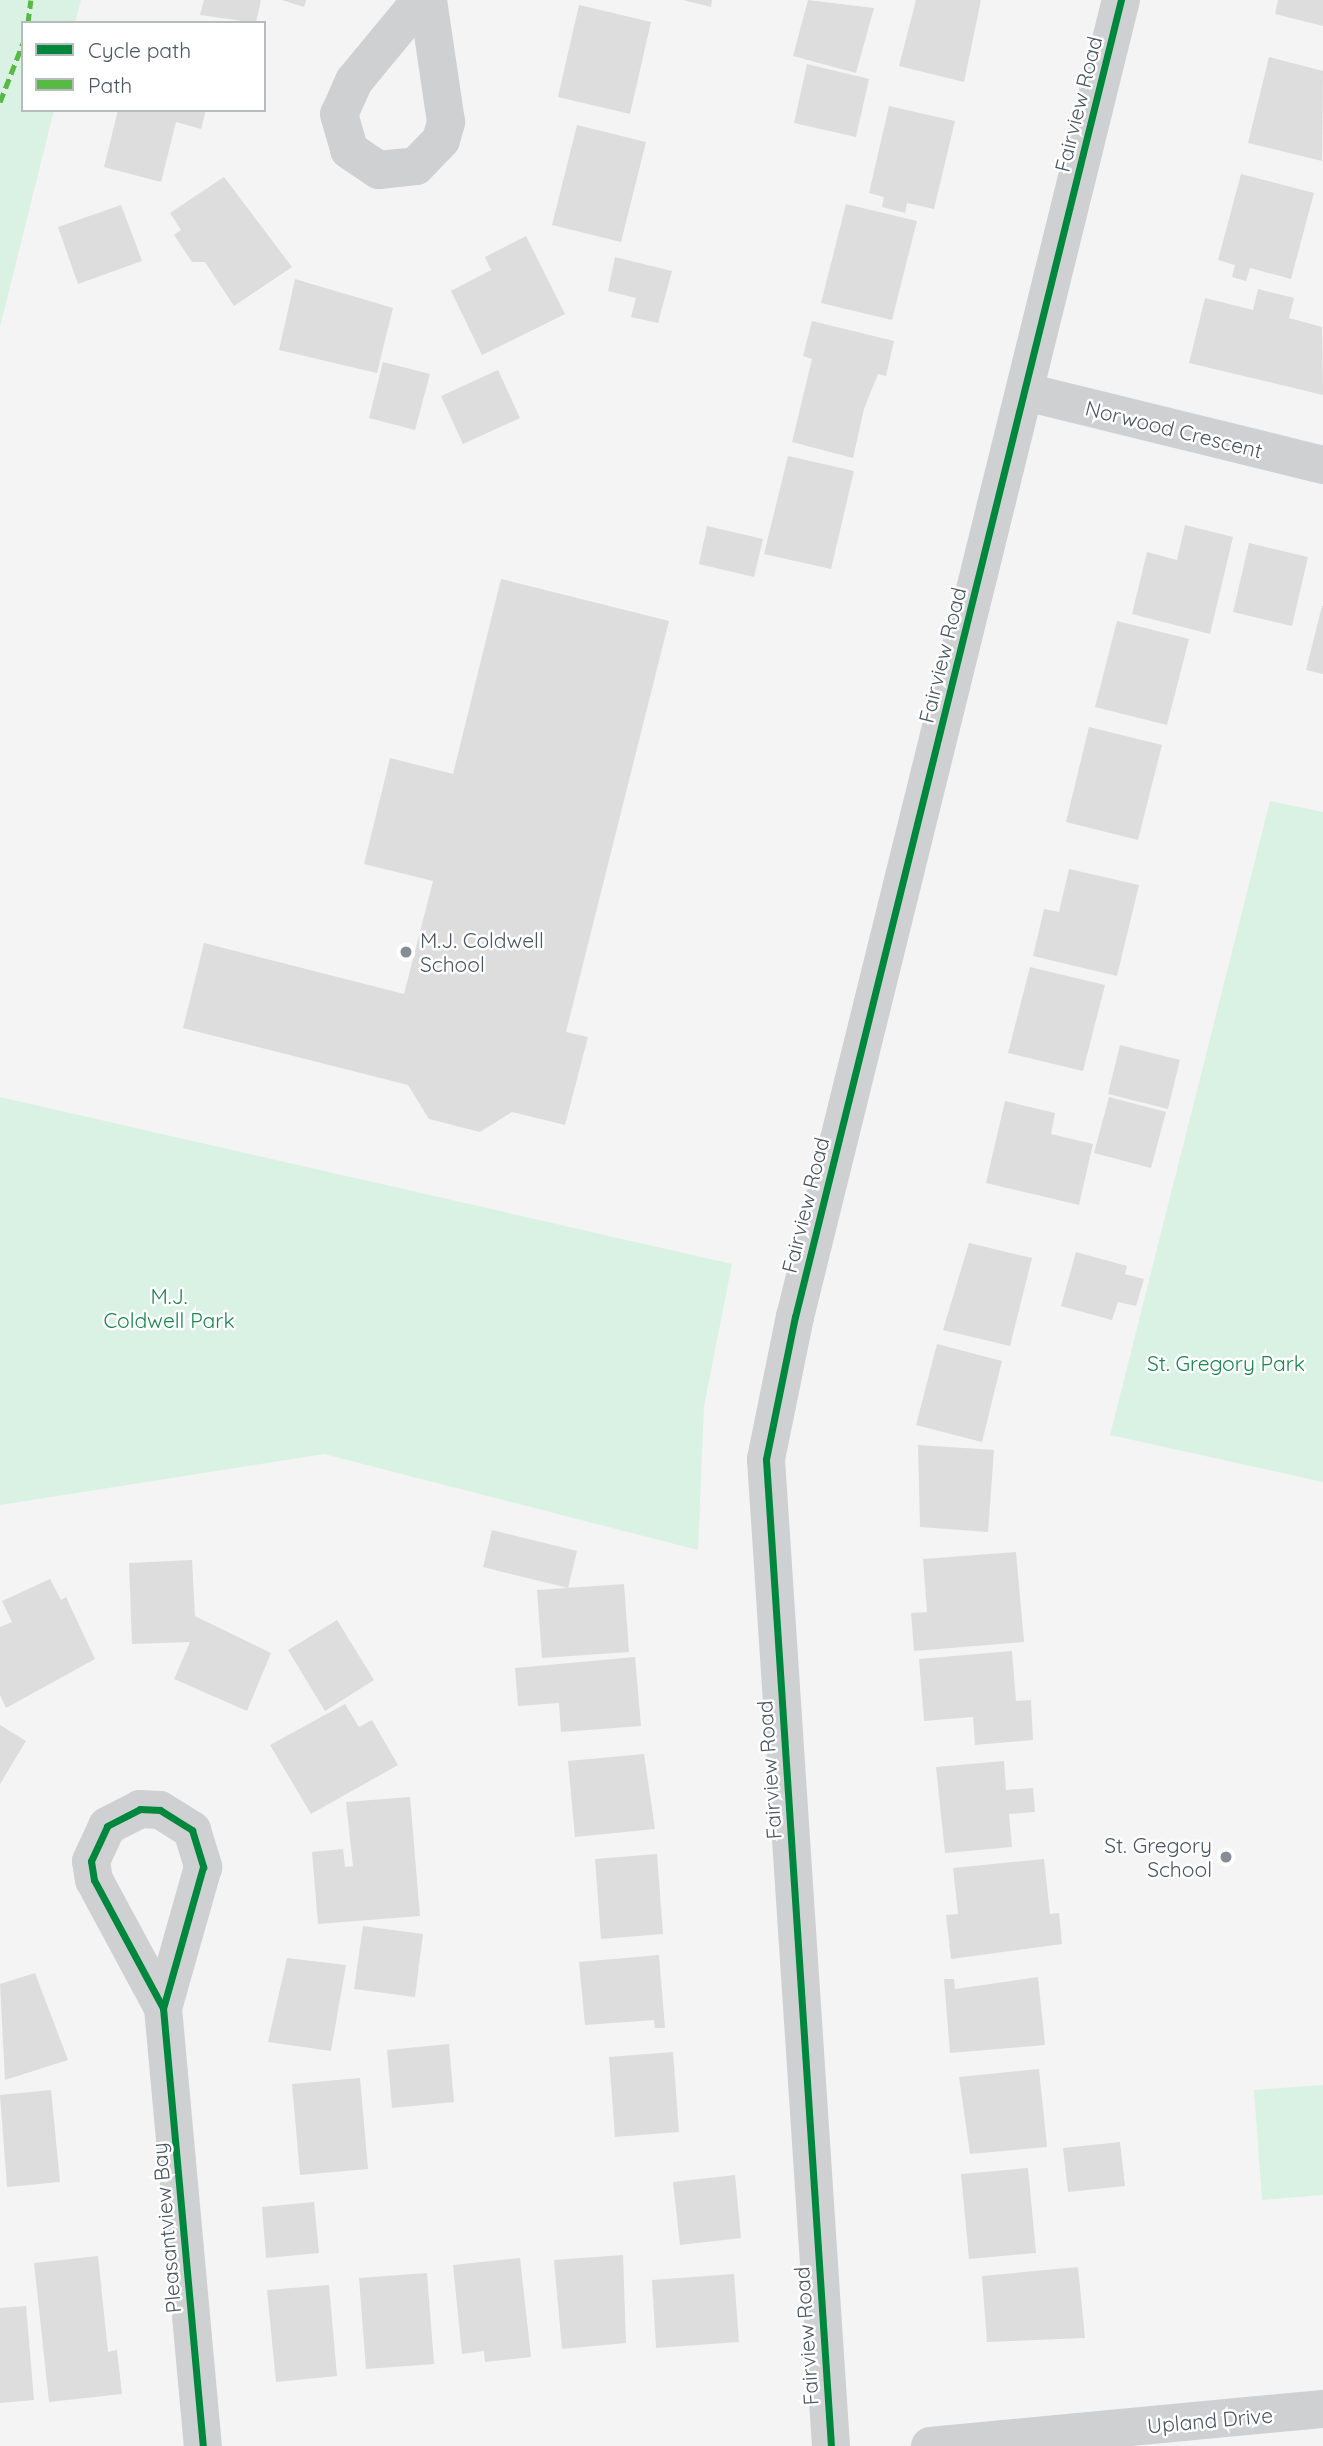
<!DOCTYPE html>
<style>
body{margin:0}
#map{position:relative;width:1323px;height:2446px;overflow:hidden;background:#f4f4f4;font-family:Quicksand,sans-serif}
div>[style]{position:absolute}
.green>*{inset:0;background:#d9f2e3}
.building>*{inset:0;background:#ddddde}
.minor>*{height:38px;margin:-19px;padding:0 19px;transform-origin:19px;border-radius:19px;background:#ced0d2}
.tertiary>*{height:38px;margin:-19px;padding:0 19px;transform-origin:19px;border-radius:19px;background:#ced0d2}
.quiet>*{height:5px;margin-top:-2.5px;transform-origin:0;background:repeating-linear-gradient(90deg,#58b947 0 10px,transparent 0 15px)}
.cycleway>*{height:7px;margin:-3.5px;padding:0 3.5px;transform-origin:3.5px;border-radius:3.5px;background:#00873e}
.dots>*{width:19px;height:19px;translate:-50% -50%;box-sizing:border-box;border:4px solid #fff;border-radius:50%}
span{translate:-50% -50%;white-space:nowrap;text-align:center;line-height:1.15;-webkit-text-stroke:5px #fff;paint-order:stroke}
.street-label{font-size:21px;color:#4a5661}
.poi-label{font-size:21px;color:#4a5661}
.left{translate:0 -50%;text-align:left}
.right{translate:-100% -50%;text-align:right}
.park-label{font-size:21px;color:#17864f}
.legend{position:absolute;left:21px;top:21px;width:245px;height:91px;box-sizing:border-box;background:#fff;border:2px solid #b7bbc0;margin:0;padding:9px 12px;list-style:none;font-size:21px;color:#4a5661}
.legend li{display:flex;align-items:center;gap:14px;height:35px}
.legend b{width:35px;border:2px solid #b7bbc0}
</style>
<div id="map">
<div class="green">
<i style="clip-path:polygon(0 0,81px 0,75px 23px,23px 23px,23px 110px,54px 110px,0 327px)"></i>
<i style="clip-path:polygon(1270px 801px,1323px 812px,1323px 1482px,1110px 1435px)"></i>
<i style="clip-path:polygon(0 1097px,732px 1264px,704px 1406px,698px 1550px,324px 1454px,0 1505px)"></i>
<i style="clip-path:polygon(1323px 2085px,1323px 2195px,1262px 2200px,1254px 2090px)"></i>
</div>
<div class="building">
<i style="clip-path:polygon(204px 0,261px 0,256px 23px,200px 15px)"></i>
<i style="clip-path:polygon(282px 0,306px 0,304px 7px)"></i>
<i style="clip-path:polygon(683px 0,712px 0,711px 7px)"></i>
<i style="clip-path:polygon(808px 0,874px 8px,856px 73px,793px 56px)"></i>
<i style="clip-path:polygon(916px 0,981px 0,964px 82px,899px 66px)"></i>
<i style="clip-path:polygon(1278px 0,1323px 0,1323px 26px,1275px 14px)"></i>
<i style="clip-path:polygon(579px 5px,651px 22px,630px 114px,558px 97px)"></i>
<i style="clip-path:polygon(1269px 57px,1323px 71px,1322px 161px,1248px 143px)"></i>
<i style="clip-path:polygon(807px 64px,869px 79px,856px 137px,794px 123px)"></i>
<i style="clip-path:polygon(889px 106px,955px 121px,934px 209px,907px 203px,905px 213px,882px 207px,884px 197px,869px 193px)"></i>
<i style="clip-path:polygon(118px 110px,206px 110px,201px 129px,176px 122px,161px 182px,104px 167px)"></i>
<i style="clip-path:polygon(577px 125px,646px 142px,621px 242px,552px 225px)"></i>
<i style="clip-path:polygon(1241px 174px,1314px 193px,1291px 279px,1250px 268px,1246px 281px,1232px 277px,1235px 265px,1218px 260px)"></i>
<i style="clip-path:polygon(224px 177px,292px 267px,234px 306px,205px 262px,192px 262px,174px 235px,181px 230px,170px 213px)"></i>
<i style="clip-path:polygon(846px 204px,917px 221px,892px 320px,821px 303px)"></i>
<i style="clip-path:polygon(121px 205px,142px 261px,78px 284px,58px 227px)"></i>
<i style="clip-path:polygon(526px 236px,565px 314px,482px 355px,451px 291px,491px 270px,485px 257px)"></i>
<i style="clip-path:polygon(615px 257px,672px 271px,658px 323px,631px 317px,636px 298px,608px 291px)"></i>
<i style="clip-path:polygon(295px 279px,393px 308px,377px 373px,279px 350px)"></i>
<i style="clip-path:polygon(1258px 289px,1294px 298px,1289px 318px,1322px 327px,1323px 395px,1189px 363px,1205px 298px,1253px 310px)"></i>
<i style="clip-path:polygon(812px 321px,894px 341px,886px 376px,878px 374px,864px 409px,853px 458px,792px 442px,812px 359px,803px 356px)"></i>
<i style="clip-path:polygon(383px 362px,430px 374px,415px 430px,369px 418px)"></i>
<i style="clip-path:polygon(498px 370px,520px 418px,463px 444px,441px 396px)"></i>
<i style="clip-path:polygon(788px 456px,854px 471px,831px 569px,764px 554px)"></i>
<i style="clip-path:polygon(1185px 525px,1233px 537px,1210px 634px,1132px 614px,1147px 552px,1177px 560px)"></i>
<i style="clip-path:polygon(707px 526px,763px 539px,754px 577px,699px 564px)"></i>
<i style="clip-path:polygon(1249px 543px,1308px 557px,1292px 626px,1233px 612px)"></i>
<i style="clip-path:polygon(501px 579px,669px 621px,566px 1032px,588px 1037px,565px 1125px,512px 1112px,480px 1132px,429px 1119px,408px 1085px,183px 1028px,204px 943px,404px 994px,433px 881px,364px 864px,390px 758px,453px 774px)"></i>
<i style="clip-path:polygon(1322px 606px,1323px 606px,1323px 674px,1306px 670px)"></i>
<i style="clip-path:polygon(1117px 621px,1189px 639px,1167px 725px,1095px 707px)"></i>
<i style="clip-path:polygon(1089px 727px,1162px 745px,1138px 840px,1066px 822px)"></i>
<i style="clip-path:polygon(1069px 869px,1139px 885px,1117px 976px,1033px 956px,1044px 909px,1059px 912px)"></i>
<i style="clip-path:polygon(1030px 967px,1105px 985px,1083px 1071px,1008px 1053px)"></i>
<i style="clip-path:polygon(1120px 1045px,1180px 1060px,1168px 1109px,1108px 1094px)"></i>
<i style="clip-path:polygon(1109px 1097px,1166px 1112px,1151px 1168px,1094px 1153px)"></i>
<i style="clip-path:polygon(1005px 1101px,1055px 1113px,1051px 1134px,1093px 1144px,1079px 1205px,986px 1183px)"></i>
<i style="clip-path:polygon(969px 1243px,1032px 1258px,1010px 1346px,943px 1330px)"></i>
<i style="clip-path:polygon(1076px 1252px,1127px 1266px,1125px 1274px,1144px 1279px,1136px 1306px,1118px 1302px,1112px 1320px,1061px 1306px)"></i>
<i style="clip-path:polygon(937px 1344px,1002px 1361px,982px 1442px,916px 1425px)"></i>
<i style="clip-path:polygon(918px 1445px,994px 1450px,988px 1532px,920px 1527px)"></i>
<i style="clip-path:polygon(492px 1530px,577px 1551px,568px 1588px,483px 1567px)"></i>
<i style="clip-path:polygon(1016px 1552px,1024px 1642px,914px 1651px,911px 1613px,927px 1612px,923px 1559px)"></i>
<i style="clip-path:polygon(192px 1560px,195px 1616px,271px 1653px,247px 1711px,174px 1679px,190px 1642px,132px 1644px,129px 1563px)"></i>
<i style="clip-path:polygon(50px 1579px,61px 1600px,66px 1597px,95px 1659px,6px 1708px,0 1695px,0 1627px,12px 1622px,2px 1601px)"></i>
<i style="clip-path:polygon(624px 1584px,629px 1652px,542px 1658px,537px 1590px)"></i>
<i style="clip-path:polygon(337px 1620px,374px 1680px,325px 1711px,288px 1650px)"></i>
<i style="clip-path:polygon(1012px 1651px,1016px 1701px,1031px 1700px,1033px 1740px,975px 1745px,973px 1717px,924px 1721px,919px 1659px)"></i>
<i style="clip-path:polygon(635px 1657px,641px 1726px,561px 1732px,559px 1703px,518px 1706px,515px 1668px)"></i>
<i style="clip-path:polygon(345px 1704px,359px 1727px,372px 1720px,398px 1765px,311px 1814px,270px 1745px)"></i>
<i style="clip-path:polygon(0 1725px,26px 1741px,0 1784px)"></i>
<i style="clip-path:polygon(644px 1754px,655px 1829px,575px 1837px,568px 1761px)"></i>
<i style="clip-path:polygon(1004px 1761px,1006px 1790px,1033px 1788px,1035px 1812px,1009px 1814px,1012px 1847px,945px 1853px,936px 1767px)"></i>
<i style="clip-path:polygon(410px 1797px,420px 1916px,318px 1924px,312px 1852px,343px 1849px,345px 1867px,353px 1866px,346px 1802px)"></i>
<i style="clip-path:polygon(657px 1854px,663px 1934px,601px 1939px,595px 1859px)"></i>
<i style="clip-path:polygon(1044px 1859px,1050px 1914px,1059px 1913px,1062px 1944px,951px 1959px,946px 1915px,958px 1914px,953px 1868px)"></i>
<i style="clip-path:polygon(363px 1926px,423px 1934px,415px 1997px,354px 1989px)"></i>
<i style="clip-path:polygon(659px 1955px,665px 2028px,655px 2028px,654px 2020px,585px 2025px,579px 1962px)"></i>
<i style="clip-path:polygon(287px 1958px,346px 1965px,331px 2051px,268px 2042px)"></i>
<i style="clip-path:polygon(35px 1973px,68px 2060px,5px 2080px,0 1984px)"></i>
<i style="clip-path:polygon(1038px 1977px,1045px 2045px,950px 2053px,944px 1979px,954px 1979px,955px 1989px)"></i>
<i style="clip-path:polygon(449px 2044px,454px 2102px,392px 2108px,387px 2050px)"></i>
<i style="clip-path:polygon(673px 2052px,679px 2132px,615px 2137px,609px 2057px)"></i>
<i style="clip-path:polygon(1039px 2069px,1047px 2147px,970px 2154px,959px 2077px)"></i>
<i style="clip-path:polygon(360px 2078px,368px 2169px,300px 2175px,292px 2084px)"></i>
<i style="clip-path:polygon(51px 2090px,60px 2182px,7px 2187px,0 2095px)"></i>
<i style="clip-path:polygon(1120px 2142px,1125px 2186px,1068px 2192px,1063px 2148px)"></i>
<i style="clip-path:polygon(1028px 2168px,1036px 2253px,969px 2259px,961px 2174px)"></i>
<i style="clip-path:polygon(735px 2175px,741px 2238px,680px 2245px,673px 2182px)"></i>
<i style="clip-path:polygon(314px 2202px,319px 2253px,266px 2258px,262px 2207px)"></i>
<i style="clip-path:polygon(623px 2255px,626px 2343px,562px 2349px,554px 2260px)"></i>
<i style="clip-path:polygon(98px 2256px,108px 2352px,117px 2350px,122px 2394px,49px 2402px,34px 2263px)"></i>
<i style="clip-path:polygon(520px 2258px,531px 2357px,485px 2362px,484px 2351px,462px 2354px,453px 2265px)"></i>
<i style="clip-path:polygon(1078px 2267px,1085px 2338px,987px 2342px,982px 2276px)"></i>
<i style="clip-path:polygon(427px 2273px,434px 2364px,366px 2369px,359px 2278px)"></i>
<i style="clip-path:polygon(734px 2274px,739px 2342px,656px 2348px,652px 2280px)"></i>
<i style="clip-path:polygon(329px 2285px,337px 2376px,276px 2382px,267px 2290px)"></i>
<i style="clip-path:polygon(26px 2306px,34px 2400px,0 2403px,0 2308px)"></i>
</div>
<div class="minor">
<i style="left:421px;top:0;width:105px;rotate:129.6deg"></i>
<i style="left:354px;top:81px;width:36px;rotate:114deg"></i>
<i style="left:339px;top:114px;width:37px;rotate:74deg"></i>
<i style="left:349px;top:150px;width:36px;rotate:34deg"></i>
<i style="left:379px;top:170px;width:37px;rotate:-6deg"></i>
<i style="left:416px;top:166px;width:36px;rotate:-46deg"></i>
<i style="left:441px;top:140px;width:19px;rotate:-74deg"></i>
<i style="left:446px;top:122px;width:123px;rotate:-98.4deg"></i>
<i style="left:1026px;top:392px;width:306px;rotate:13.8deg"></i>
<i style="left:163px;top:2008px;width:145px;rotate:-118.3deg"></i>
<i style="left:94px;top:1880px;width:19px;rotate:-99deg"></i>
<i style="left:91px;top:1861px;width:38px;rotate:-65deg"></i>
<i style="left:107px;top:1826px;width:37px;rotate:-27deg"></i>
<i style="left:140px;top:1809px;width:20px;rotate:3deg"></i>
<i style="left:160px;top:1810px;width:38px;rotate:32deg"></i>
<i style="left:192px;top:1830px;width:39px;rotate:73deg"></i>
<i style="left:203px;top:1867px;width:147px;rotate:105.8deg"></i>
<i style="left:163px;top:2008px;width:440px;rotate:84.8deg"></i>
<i style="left:831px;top:2446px;width:989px;rotate:-93.77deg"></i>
<i style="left:766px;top:1459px;width:145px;rotate:-78.5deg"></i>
<i style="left:795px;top:1317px;width:1357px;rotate:-76.1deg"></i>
</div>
<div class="tertiary">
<i style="left:930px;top:2446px;width:395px;rotate:-5.4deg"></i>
</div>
<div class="quiet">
<i style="left:28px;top:23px;width:23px;rotate:-83deg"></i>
<i style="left:0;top:102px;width:63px;rotate:-68.7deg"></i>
</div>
<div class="cycleway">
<i style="left:163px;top:2008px;width:145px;rotate:-118.3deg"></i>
<i style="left:94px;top:1880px;width:19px;rotate:-99deg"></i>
<i style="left:91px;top:1861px;width:38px;rotate:-65deg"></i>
<i style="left:107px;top:1826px;width:37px;rotate:-27deg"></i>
<i style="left:140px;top:1809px;width:20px;rotate:3deg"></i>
<i style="left:160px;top:1810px;width:38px;rotate:32deg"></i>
<i style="left:192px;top:1830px;width:39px;rotate:73deg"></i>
<i style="left:203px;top:1867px;width:147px;rotate:105.8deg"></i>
<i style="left:163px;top:2008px;width:440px;rotate:84.8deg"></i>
<i style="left:831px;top:2446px;width:989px;rotate:-93.77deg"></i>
<i style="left:766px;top:1459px;width:145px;rotate:-78.5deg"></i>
<i style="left:795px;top:1317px;width:1357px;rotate:-76.1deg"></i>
</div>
<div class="dots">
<i style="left:406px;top:952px;background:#868d94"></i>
<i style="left:1226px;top:1857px;background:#868d94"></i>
</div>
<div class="street-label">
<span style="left:1078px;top:104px;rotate:-76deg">Fairview Road</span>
<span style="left:1174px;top:429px;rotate:14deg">Norwood Crescent</span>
<span style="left:942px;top:655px;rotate:-76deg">Fairview Road</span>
<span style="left:805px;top:1205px;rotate:-76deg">Fairview Road</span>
<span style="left:769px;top:1770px;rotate:-94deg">Fairview Road</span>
<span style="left:166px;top:2228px;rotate:-95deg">Pleasantview Bay</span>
<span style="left:806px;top:2336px;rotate:-94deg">Fairview Road</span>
<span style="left:1210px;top:2420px;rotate:-5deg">Upland Drive</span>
</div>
<div class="poi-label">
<span class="left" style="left:420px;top:952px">M.J. Coldwell<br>School</span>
<span class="right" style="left:1212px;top:1857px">St. Gregory<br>School</span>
</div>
<div class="park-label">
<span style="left:169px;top:1308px">M.J.<br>Coldwell Park</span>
<span style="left:1226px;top:1363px">St. Gregory Park</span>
</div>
<ul class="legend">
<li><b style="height:9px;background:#00873e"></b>Cycle path</li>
<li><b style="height:9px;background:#58b947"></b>Path</li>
</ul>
</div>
